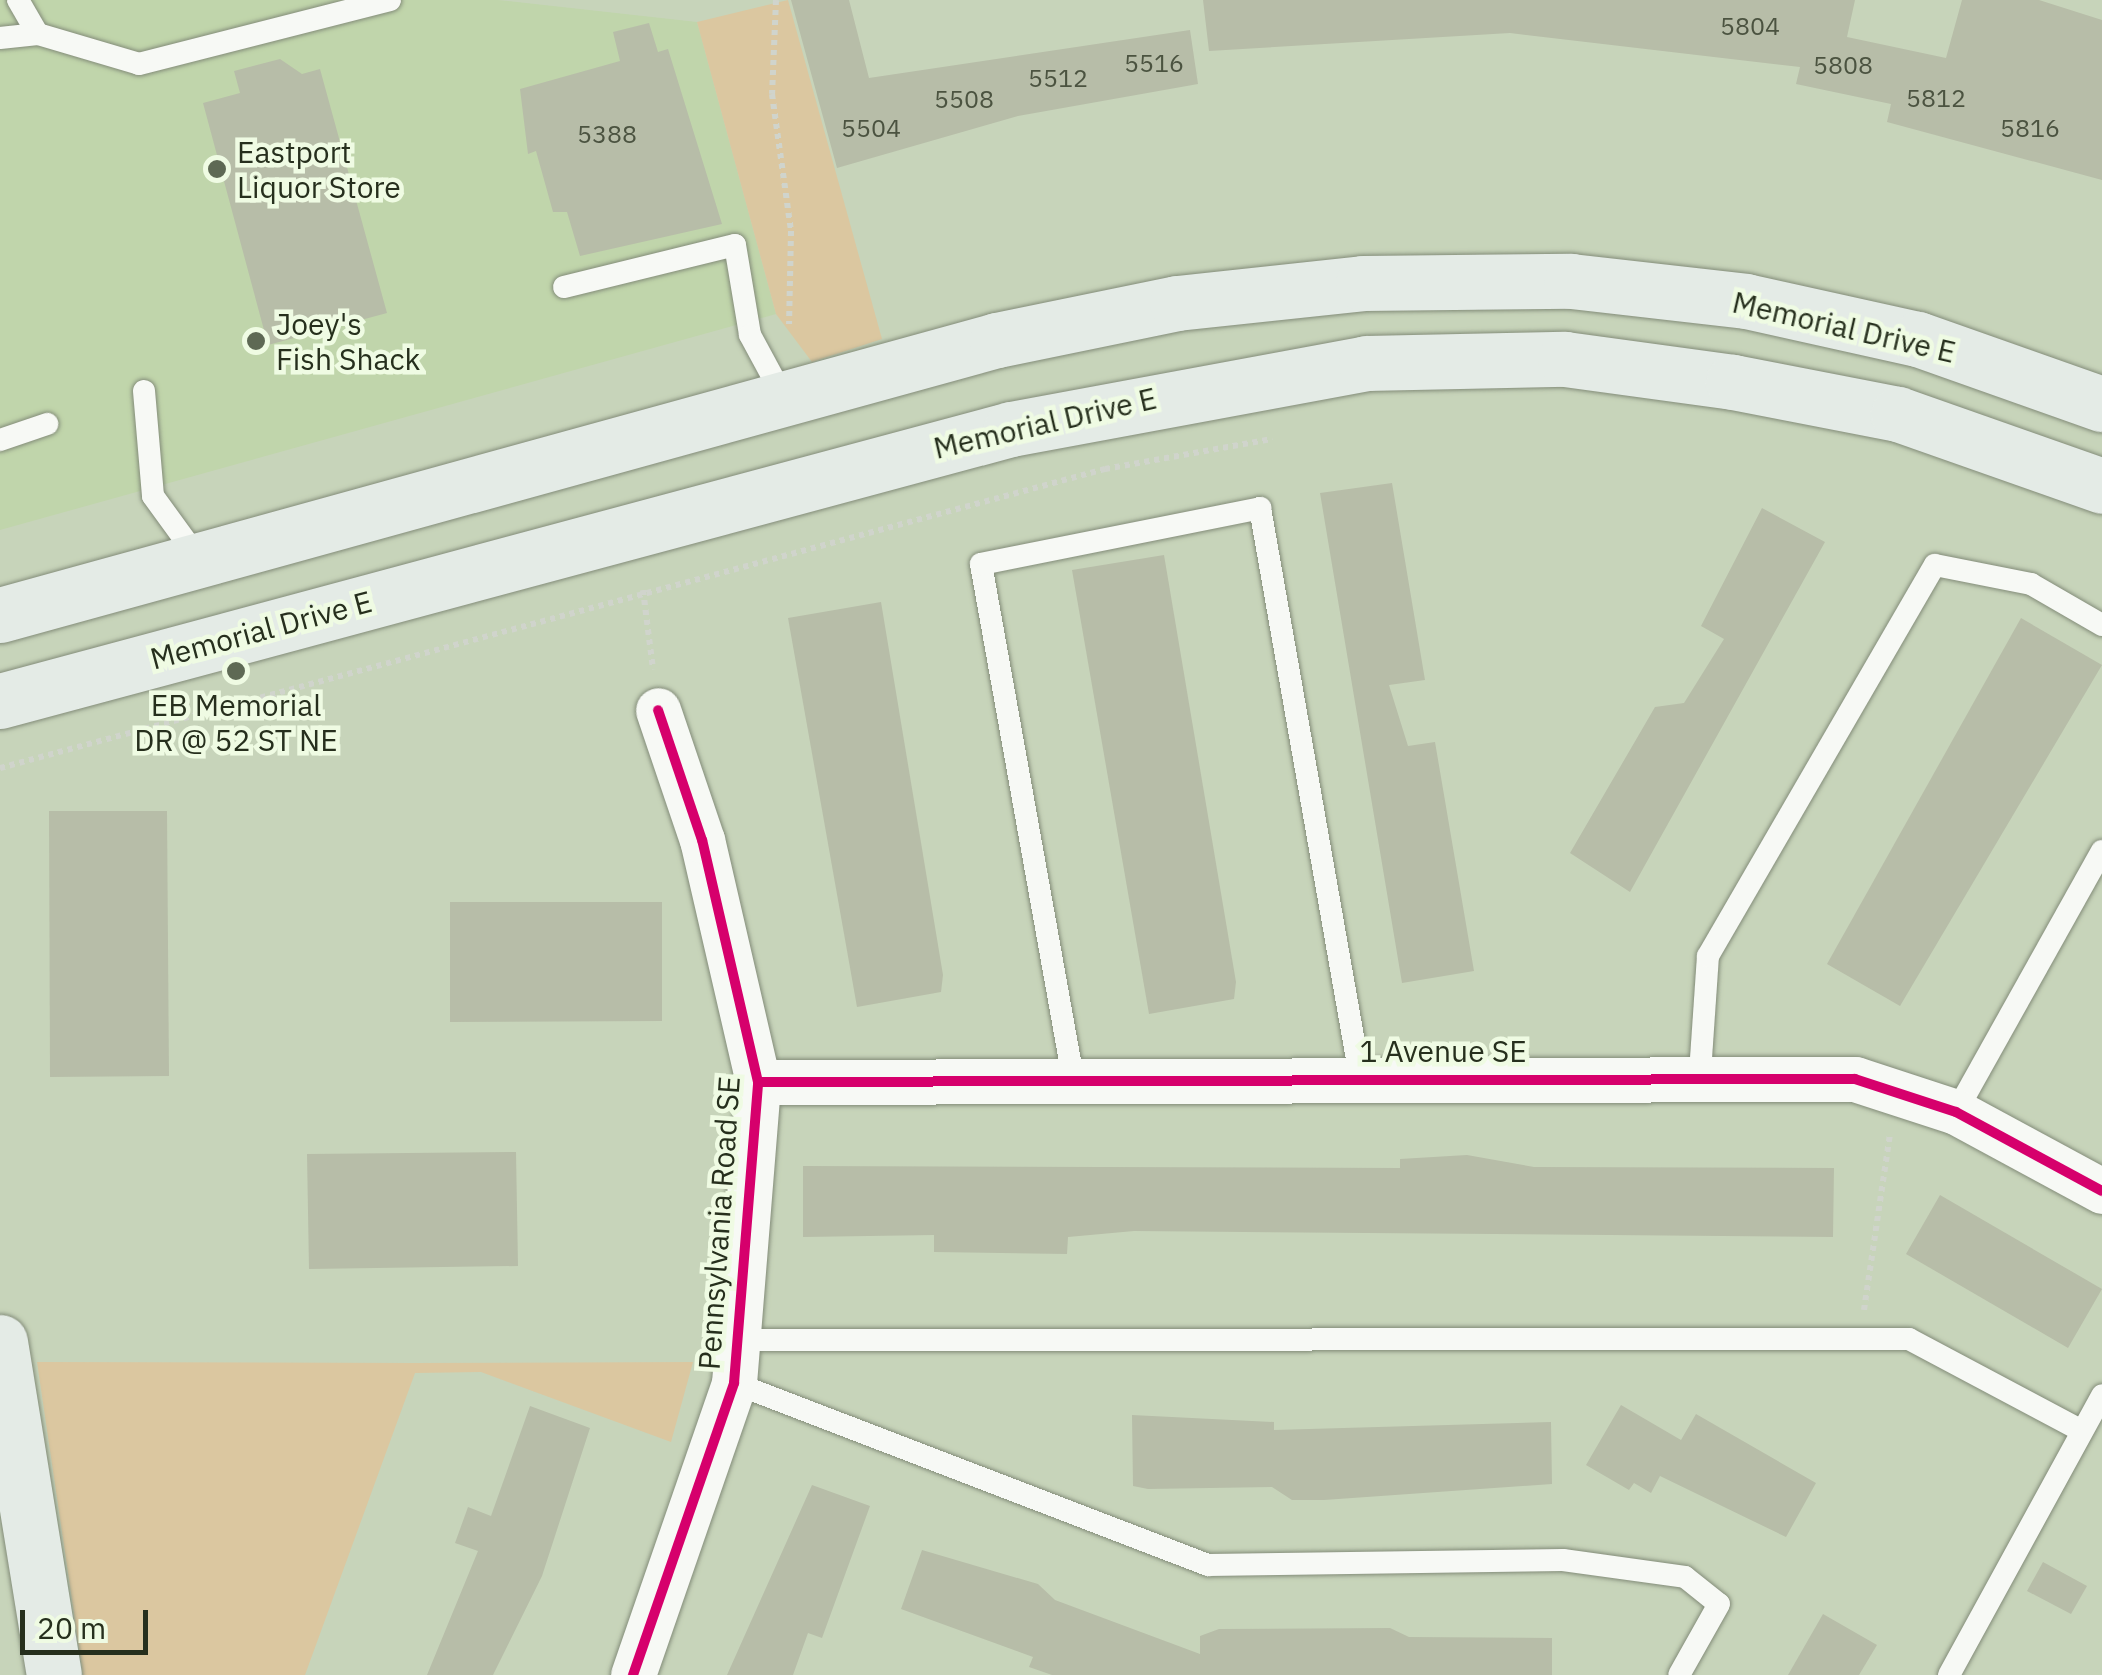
<!DOCTYPE html>
<style>
body{margin:0}
#map{position:relative;width:2102px;height:1675px;overflow:hidden;background:#c7d4ba;font-family:"IBM Plex Sans",sans-serif}
div>[style]{position:absolute}
.built>*{inset:0;background:#c0d5ab}
.green>*{inset:0;background:#dbc7a0}
.building>*{inset:0;background:#b7bda8}
.path>*{height:6px;margin-top:-3px;transform-origin:0;background:repeating-linear-gradient(90deg,#d0d4cc 0 5px,transparent 0 10px)}
.roads{filter:drop-shadow(0 0 2px #838c79) drop-shadow(0 0 2px #838c79)}
.service>*{height:22px;margin:-11px;padding:0 11px;transform-origin:11px;border-radius:11px;background:#f7f9f5}
.minor>*{height:45px;margin:-22.5px;padding:0 22.5px;transform-origin:22.5px;border-radius:22.5px;background:#f7f9f5}
.secondary>*{height:55px;margin:-27.5px;padding:0 27.5px;transform-origin:27.5px;border-radius:27.5px;background:#e4ebe6}
.cycleway>*{height:10px;margin:-5px;padding:0 5px;transform-origin:5px;border-radius:5px;background:#d6006c}
.dots>*{width:28px;height:28px;translate:-50% -50%;box-sizing:border-box;border:5px solid #effbe3;border-radius:50%}
span{translate:-50% -50%;white-space:nowrap;text-align:center;line-height:1.15;-webkit-text-stroke:9px #effbe3;paint-order:stroke}
.number-label{font-size:25px;color:#4b5340}
.number-label span{-webkit-text-stroke-width:0}
.poi-label{font-size:30px;color:#262f1d}
.left{translate:0 -50%;text-align:left}
.street-label{font-size:30px;color:#262f1d}
.scale{position:absolute;left:20px;top:1610px;width:128px;height:45px;box-sizing:border-box;border:5px solid #262f1d;border-top:0;padding-left:12px;font-size:30px;line-height:35px;white-space:nowrap;color:#262f1d;-webkit-text-stroke:8px #effbe3;paint-order:stroke}
</style>
<div id="map">
<div class="built">
<i style="clip-path:polygon(0 0,498px 0,697px 22px,776px 314px,0 530px)"></i>
</div>
<div class="green">
<i style="clip-path:polygon(788px 0,882px 339px,812px 362px,776px 314px,697px 22px)"></i>
<i style="clip-path:polygon(37px 1362px,413px 1363px,693px 1362px,671px 1442px,481px 1372px,415px 1373px,305px 1675px,83px 1675px)"></i>
</div>
<div class="building">
<i style="clip-path:polygon(791px 0,849px 0,869px 78px,1190px 30px,1198px 84px,1018px 116px,837px 168px)"></i>
<i style="clip-path:polygon(1203px 0,1855px 0,1847px 37px,1946px 58px,1962px 0,2039px 0,2102px 20px,2102px 180px,1887px 122px,1891px 104px,1796px 84px,1800px 67px,1510px 33px,1209px 51px)"></i>
<i style="clip-path:polygon(649px 23px,658px 52px,668px 49px,722px 224px,580px 256px,567px 212px,553px 212px,536px 151px,528px 154px,520px 89px,620px 61px,613px 32px)"></i>
<i style="clip-path:polygon(280px 59px,302px 74px,320px 69px,387px 313px,268px 345px,203px 103px,240px 93px,234px 71px)"></i>
<i style="clip-path:polygon(1392px 483px,1425px 680px,1389px 685px,1408px 746px,1435px 742px,1474px 971px,1402px 983px,1320px 493px)"></i>
<i style="clip-path:polygon(1762px 508px,1825px 542px,1630px 892px,1570px 853px,1655px 707px,1684px 703px,1724px 639px,1701px 626px)"></i>
<i style="clip-path:polygon(1164px 555px,1236px 982px,1234px 999px,1149px 1014px,1072px 570px)"></i>
<i style="clip-path:polygon(881px 602px,943px 975px,941px 992px,857px 1007px,788px 618px)"></i>
<i style="clip-path:polygon(2021px 618px,2102px 665px,1900px 1006px,1827px 964px)"></i>
<i style="clip-path:polygon(49px 811px,167px 811px,169px 1076px,50px 1077px)"></i>
<i style="clip-path:polygon(450px 902px,662px 902px,662px 1021px,450px 1022px)"></i>
<i style="clip-path:polygon(516px 1152px,518px 1266px,309px 1269px,307px 1154px)"></i>
<i style="clip-path:polygon(1467px 1155px,1534px 1167px,1834px 1168px,1833px 1237px,1134px 1231px,1068px 1237px,1067px 1254px,934px 1252px,934px 1235px,803px 1237px,803px 1166px,1400px 1168px,1400px 1159px)"></i>
<i style="clip-path:polygon(1940px 1195px,2102px 1289px,2068px 1348px,1906px 1254px)"></i>
<i style="clip-path:polygon(1621px 1405px,1681px 1440px,1696px 1414px,1816px 1483px,1786px 1537px,1660px 1476px,1651px 1493px,1634px 1483px,1629px 1490px,1586px 1465px)"></i>
<i style="clip-path:polygon(530px 1406px,590px 1428px,542px 1576px,493px 1675px,427px 1675px,478px 1551px,455px 1543px,468px 1507px,491px 1516px)"></i>
<i style="clip-path:polygon(1132px 1415px,1274px 1422px,1274px 1430px,1551px 1422px,1552px 1484px,1324px 1500px,1292px 1500px,1272px 1487px,1148px 1489px,1133px 1486px)"></i>
<i style="clip-path:polygon(812px 1485px,870px 1506px,822px 1638px,808px 1633px,793px 1675px,727px 1675px)"></i>
<i style="clip-path:polygon(922px 1550px,1038px 1584px,1055px 1600px,1200px 1654px,1200px 1636px,1219px 1629px,1390px 1628px,1409px 1637px,1552px 1638px,1552px 1675px,1052px 1675px,1029px 1667px,1033px 1657px,901px 1609px)"></i>
<i style="clip-path:polygon(2043px 1562px,2087px 1586px,2071px 1614px,2027px 1591px)"></i>
<i style="clip-path:polygon(1823px 1614px,1877px 1645px,1859px 1675px,1788px 1675px)"></i>
</div>
<div class="path">
<i style="left:776px;top:0;width:94px;rotate:92.4deg"></i>
<i style="left:772px;top:94px;width:138px;rotate:82.1deg"></i>
<i style="left:791px;top:231px;width:93px;rotate:91.2deg"></i>
<i style="left:643px;top:590px;width:80px;rotate:82.8deg"></i>
<i style="left:0;top:768px;width:1145px;rotate:-15.14deg"></i>
<i style="left:1105px;top:469px;width:170px;rotate:-10.2deg"></i>
<i style="left:1864px;top:1310px;width:178px;rotate:-81.6deg"></i>
</div>
<div class="roads">
<div class="service">
<i style="left:18px;top:0;width:39px;rotate:60deg"></i>
<i style="left:0;top:38px;width:38px;rotate:-6deg"></i>
<i style="left:38px;top:34px;width:105px;rotate:16.5deg"></i>
<i style="left:139px;top:64px;width:259px;rotate:-14.3deg"></i>
<i style="left:564px;top:287px;width:176px;rotate:-13.8deg"></i>
<i style="left:735px;top:245px;width:91px;rotate:80.5deg"></i>
<i style="left:750px;top:335px;width:72px;rotate:61.6deg"></i>
<i style="left:144px;top:391px;width:105px;rotate:85.1deg"></i>
<i style="left:153px;top:496px;width:77px;rotate:54deg"></i>
<i style="left:0;top:440px;width:50px;rotate:-18.8deg"></i>
<i style="left:1700px;top:1073px;width:117px;rotate:-86.1deg"></i>
<i style="left:1708px;top:956px;width:452px;rotate:-59.9deg"></i>
<i style="left:1935px;top:565px;width:98px;rotate:11.2deg"></i>
<i style="left:2031px;top:584px;width:82px;rotate:30deg"></i>
<i style="left:1073px;top:1078px;width:522px;rotate:-100.15deg"></i>
<i style="left:981px;top:564px;width:285px;rotate:-11.3deg"></i>
<i style="left:1260px;top:508px;width:577px;rotate:80.02deg"></i>
<i style="left:1956px;top:1112px;width:299px;rotate:-60.8deg"></i>
<i style="left:742px;top:1340px;width:1167px;rotate:-0.05deg"></i>
<i style="left:1909px;top:1339px;width:196px;rotate:28deg"></i>
<i style="left:734px;top:1383px;width:508px;rotate:21.01deg"></i>
<i style="left:1208px;top:1565px;width:355px;rotate:-0.8deg"></i>
<i style="left:1563px;top:1560px;width:123px;rotate:7.9deg"></i>
<i style="left:1685px;top:1577px;width:43px;rotate:38.5deg"></i>
<i style="left:1719px;top:1604px;width:81px;rotate:119.4deg"></i>
<i style="left:1949px;top:1675px;width:319px;rotate:-61.3deg"></i>
</div>
<div class="minor">
<i style="left:758px;top:1082px;width:1097px;rotate:-0.16deg"></i>
<i style="left:1855px;top:1079px;width:106px;rotate:18.1deg"></i>
<i style="left:1956px;top:1112px;width:166px;rotate:28.4deg"></i>
<i style="left:633px;top:1675px;width:309px;rotate:-70.9deg"></i>
<i style="left:734px;top:1383px;width:302px;rotate:-85.4deg"></i>
<i style="left:758px;top:1082px;width:248px;rotate:-103deg"></i>
<i style="left:702px;top:840px;width:137px;rotate:-108.7deg"></i>
</div>
<div class="secondary">
<i style="left:0;top:615px;width:1034px;rotate:-15.42deg"></i>
<i style="left:997px;top:340px;width:184px;rotate:-11.6deg"></i>
<i style="left:1177px;top:303px;width:187px;rotate:-6.1deg"></i>
<i style="left:1363px;top:283px;width:208px;rotate:-0.6deg"></i>
<i style="left:1571px;top:281px;width:176px;rotate:6.5deg"></i>
<i style="left:1746px;top:301px;width:176px;rotate:12.5deg"></i>
<i style="left:1918px;top:339px;width:195px;rotate:19.5deg"></i>
<i style="left:0;top:701px;width:1047px;rotate:-15.06deg"></i>
<i style="left:1011px;top:429px;width:361px;rotate:-10.5deg"></i>
<i style="left:1366px;top:363px;width:199px;rotate:-1.2deg"></i>
<i style="left:1565px;top:359px;width:170px;rotate:7.8deg"></i>
<i style="left:1733px;top:382px;width:168px;rotate:11deg"></i>
<i style="left:1898px;top:414px;width:216px;rotate:19.4deg"></i>
<i style="left:0;top:1342px;width:337px;rotate:80.8deg"></i>
</div>
</div>
<div class="cycleway">
<i style="left:758px;top:1082px;width:1097px;rotate:-0.16deg"></i>
<i style="left:1855px;top:1079px;width:106px;rotate:18.1deg"></i>
<i style="left:1956px;top:1112px;width:166px;rotate:28.4deg"></i>
<i style="left:633px;top:1675px;width:309px;rotate:-70.9deg"></i>
<i style="left:734px;top:1383px;width:302px;rotate:-85.4deg"></i>
<i style="left:758px;top:1082px;width:248px;rotate:-103deg"></i>
<i style="left:702px;top:840px;width:137px;rotate:-108.7deg"></i>
</div>
<div class="dots">
<i style="left:217px;top:169px;background:#5e6954"></i>
<i style="left:256px;top:341px;background:#5e6954"></i>
<i style="left:236px;top:671px;background:#5e6954"></i>
</div>
<div class="number-label">
<span style="left:1750px;top:26px">5804</span>
<span style="left:1154px;top:63px">5516</span>
<span style="left:1843px;top:65px">5808</span>
<span style="left:1058px;top:78px">5512</span>
<span style="left:1936px;top:98px">5812</span>
<span style="left:964px;top:99px">5508</span>
<span style="left:871px;top:128px">5504</span>
<span style="left:2030px;top:128px">5816</span>
<span style="left:607px;top:134px">5388</span>
</div>
<div class="poi-label">
<span class="left" style="left:237px;top:169px">Eastport<br>Liquor Store</span>
<span class="left" style="left:276px;top:341px">Joey's<br>Fish Shack</span>
<span style="left:236px;top:722px">EB Memorial<br>DR @ 52 ST NE</span>
</div>
<div class="street-label">
<span style="left:1844px;top:327px;rotate:13deg">Memorial Drive E</span>
<span style="left:1045px;top:423px;rotate:-13deg">Memorial Drive E</span>
<span style="left:261px;top:630px;rotate:-15deg">Memorial Drive E</span>
<span style="left:1443px;top:1051px">1 Avenue SE</span>
<span style="left:719px;top:1223px;rotate:-86deg">Pennsylvania Road SE</span>
</div>
<div class="scale">20 m</div>
</div>
